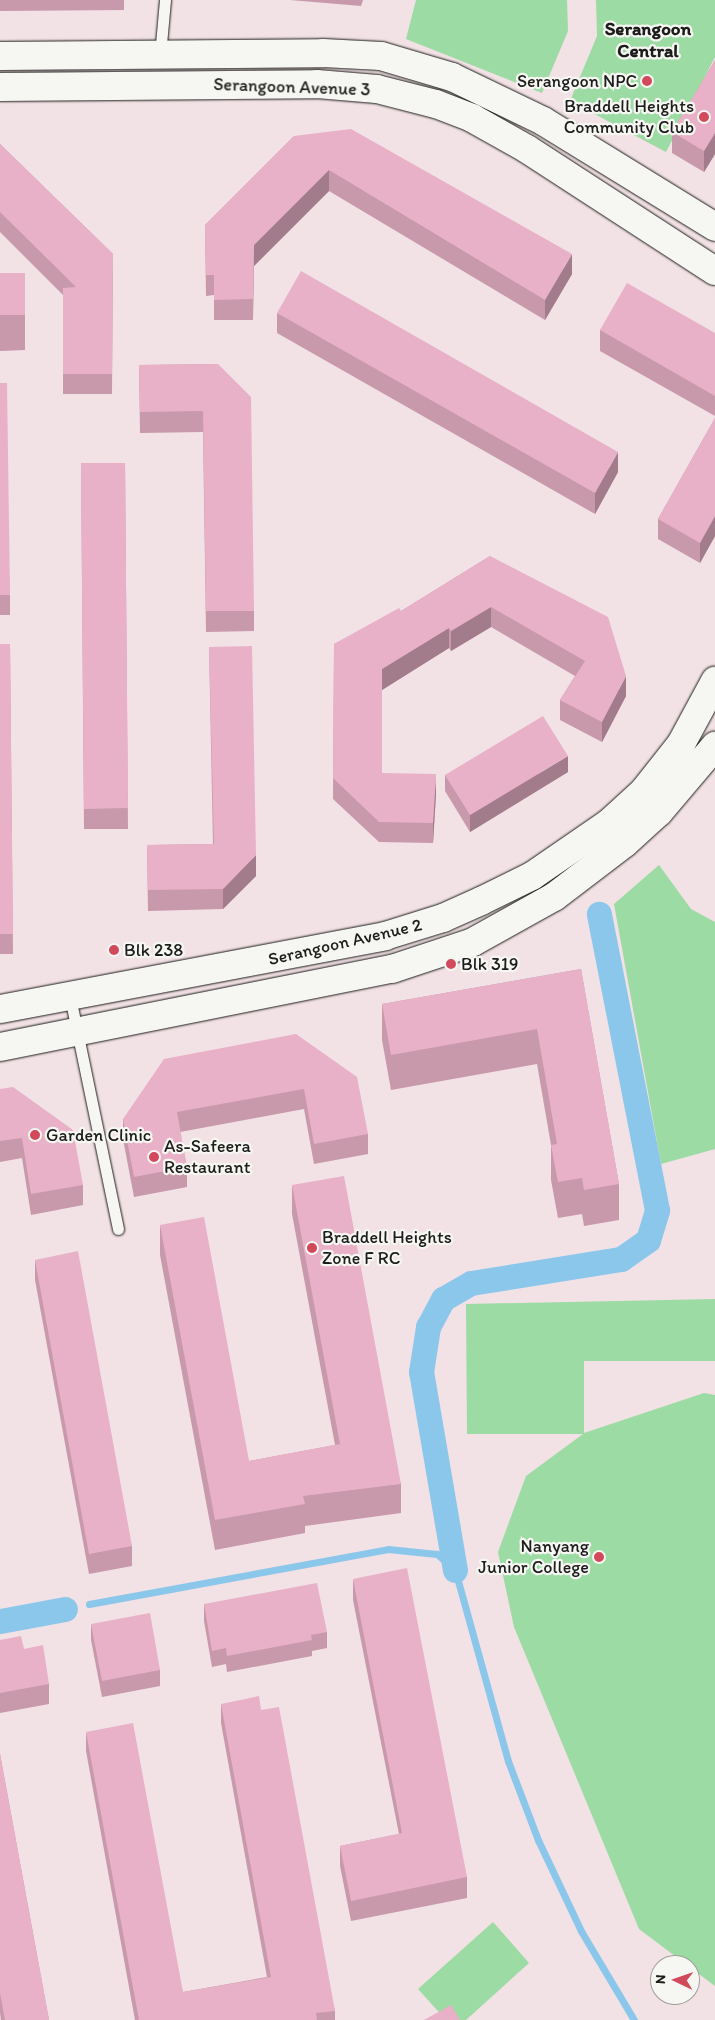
<!DOCTYPE html>
<style>
body{margin:0}
#map{position:relative;width:715px;height:2020px;overflow:hidden;background:#f2e1e5;font-family:Itim,sans-serif}
div>[style]{position:absolute}
.green>*{inset:0;background:#9cdba4}
.stream>*{height:7px;margin:-3.5px;padding:0 3.5px;transform-origin:3.5px;border-radius:3.5px;background:#8ac7eb}
.canal>*{height:25px;margin:-12.5px;padding:0 12.5px;transform-origin:12.5px;border-radius:12.5px;background:#8ac7eb}
.roads{filter:drop-shadow(0 0 1px #1c1c1c) drop-shadow(0 0 1px #1c1c1c)}
.lane>*{height:11px;margin:-5.5px;padding:0 5.5px;transform-origin:5.5px;border-radius:5.5px;background:#f6f6f2}
.secondary>*{height:28px;margin:-14px;padding:0 14px;transform-origin:14px;border-radius:14px;background:#f6f6f2}
.wall>*{inset:0;background:#c898ab}
.shaded-wall>*{inset:0;background:#a27c8b}
.building>*{inset:0;background:#e8b1c7}
.dots>*{width:14px;height:14px;translate:-50% -50%;box-sizing:border-box;border:2px solid #f6f6f2;border-radius:50%}
span{translate:-50% -50%;white-space:nowrap;text-align:center;line-height:1.15;-webkit-text-stroke:4.5px #f6f6f2;paint-order:stroke}
.poi-label{font-size:18px;color:#1c1c1c}
.right{translate:-100% -50%;text-align:right}
.left{translate:0 -50%;text-align:left}
.street-label{font-size:18px;color:#1c1c1c}
.neighbourhood-label{font-size:19px;color:#1c1c1c;font-weight:700}
.north{position:absolute;left:650px;top:1955px;width:50px;height:50px;box-sizing:border-box;background:#f6f6f2;border:1px solid #9f9f9c;border-radius:50%;rotate:273deg;font-size:14px;font-weight:700;line-height:20px;text-align:center;color:#1c1c1c}
.north::after{content:'';display:block;margin:auto;width:18px;height:22px;background:#d1495b;clip-path:polygon(50% 0,100% 100%,50% 72%,0 100%)}
</style>
<div id="map">
<div class="green">
<i style="clip-path:polygon(416px 0,567px 0,568px 31px,542px 93px,406px 39px)"></i>
<i style="clip-path:polygon(596px 0,715px 0,715px 57px,666px 152px,570px 101px,597px 36px)"></i>
<i style="clip-path:polygon(659px 865px,691px 909px,715px 922px,715px 1149px,661px 1164px,614px 904px)"></i>
<i style="clip-path:polygon(715px 1299px,715px 1361px,584px 1361px,584px 1433px,704px 1393px,715px 1395px,715px 1986px,639px 1929px,514px 1627px,498px 1552px,526px 1476px,583px 1434px,467px 1434px,466px 1304px)"></i>
<i style="clip-path:polygon(493px 1922px,529px 1963px,466px 2020px,446px 2020px,418px 1989px)"></i>
</div>
<div class="stream">
<i style="left:89px;top:1604px;width:304px;rotate:-10.4deg"></i>
<i style="left:388px;top:1549px;width:49px;rotate:5.8deg"></i>
<i style="left:437px;top:1554px;width:24px;rotate:42deg"></i>
<i style="left:455px;top:1570px;width:198px;rotate:74.5deg"></i>
<i style="left:508px;top:1761px;width:85px;rotate:69.2deg"></i>
<i style="left:538px;top:1840px;width:101px;rotate:64.7deg"></i>
<i style="left:581px;top:1931px;width:104px;rotate:59.2deg"></i>
</div>
<div class="canal">
<i style="left:455px;top:1570px;width:201px;rotate:-99.7deg"></i>
<i style="left:421px;top:1372px;width:46px;rotate:-81.2deg"></i>
<i style="left:428px;top:1327px;width:32px;rotate:-62deg"></i>
<i style="left:443px;top:1299px;width:32px;rotate:-30deg"></i>
<i style="left:471px;top:1283px;width:152px;rotate:-9.1deg"></i>
<i style="left:621px;top:1259px;width:33px;rotate:-35deg"></i>
<i style="left:648px;top:1240px;width:31px;rotate:-73deg"></i>
<i style="left:657px;top:1210px;width:302px;rotate:-101.1deg"></i>
<i style="left:0;top:1621px;width:66px;rotate:-10.5deg"></i>
</div>
<div class="roads">
<div class="lane">
<i style="left:160px;top:55px;width:55px;rotate:-84.8deg"></i>
<i style="left:70px;top:997px;width:237px;rotate:78.3deg"></i>
</div>
<div class="secondary">
<i style="left:0;top:56px;width:323px;rotate:-0.5deg"></i>
<i style="left:323px;top:53px;width:58px;rotate:3deg"></i>
<i style="left:381px;top:56px;width:74px;rotate:16.5deg"></i>
<i style="left:452px;top:77px;width:101px;rotate:25.8deg"></i>
<i style="left:543px;top:121px;width:202px;rotate:31.6deg"></i>
<i style="left:0;top:87px;width:317px;rotate:-0.5deg"></i>
<i style="left:317px;top:84px;width:60px;rotate:4.8deg"></i>
<i style="left:377px;top:89px;width:61px;rotate:14.3deg"></i>
<i style="left:436px;top:104px;width:39px;rotate:21deg"></i>
<i style="left:472px;top:118px;width:63px;rotate:29.4deg"></i>
<i style="left:527px;top:149px;width:224px;rotate:33deg"></i>
<i style="left:0;top:1009px;width:392px;rotate:-10.7deg"></i>
<i style="left:385px;top:936px;width:61px;rotate:-17.2deg"></i>
<i style="left:443px;top:918px;width:42px;rotate:-24.1deg"></i>
<i style="left:481px;top:901px;width:57px;rotate:-26.1deg"></i>
<i style="left:532px;top:876px;width:93px;rotate:-34.5deg"></i>
<i style="left:609px;top:823px;width:47px;rotate:-42.4deg"></i>
<i style="left:644px;top:791px;width:60px;rotate:-51.8deg"></i>
<i style="left:681px;top:744px;width:72px;rotate:-61.6deg"></i>
<i style="left:0;top:1047px;width:400px;rotate:-11.3deg"></i>
<i style="left:392px;top:969px;width:85px;rotate:-18.4deg"></i>
<i style="left:473px;top:942px;width:93px;rotate:-29.1deg"></i>
<i style="left:554px;top:897px;width:89px;rotate:-37.3deg"></i>
<i style="left:625px;top:843px;width:46px;rotate:-42.4deg"></i>
<i style="left:659px;top:812px;width:87px;rotate:-49.7deg"></i>
</div>
</div>
<div class="wall">
<i style="clip-path:polygon(0 0,124px 0,124px 10px,0 11px)"></i>
<i style="clip-path:polygon(290px 0,363px 0,361px 6px)"></i>
<i style="clip-path:polygon(715px 60px,715px 154px,704px 172px,672px 153px,672px 132px)"></i>
<i style="clip-path:polygon(294px 136px,572px 274px,545px 320px,329px 191px,254px 266px,253px 320px,214px 320px,214px 295px,206px 296px,205px 225px)"></i>
<i style="clip-path:polygon(0 144px,113px 254px,112px 394px,63px 394px,63px 295px,0 232px)"></i>
<i style="clip-path:polygon(0 273px,25px 273px,25px 350px,0 351px)"></i>
<i style="clip-path:polygon(277px 313px,618px 472px,595px 514px,277px 333px)"></i>
<i style="clip-path:polygon(600px 330px,715px 333px,715px 416px,600px 351px)"></i>
<i style="clip-path:polygon(218px 364px,254px 611px,254px 631px,206px 632px,203px 432px,140px 433px,139px 365px)"></i>
<i style="clip-path:polygon(0 383px,10px 595px,10px 615px,0 615px)"></i>
<i style="clip-path:polygon(715px 418px,715px 536px,700px 563px,658px 539px,658px 519px)"></i>
<i style="clip-path:polygon(81px 463px,125px 463px,128px 829px,84px 829px)"></i>
<i style="clip-path:polygon(490px 556px,626px 696px,602px 742px,560px 720px,560px 700px,575px 676px,491px 627px,451px 651px,449px 648px,382px 690px,382px 773px,436px 794px,433px 843px,379px 842px,333px 799px,334px 644px,401px 611px)"></i>
<i style="clip-path:polygon(0 644px,10px 644px,13px 954px,0 954px)"></i>
<i style="clip-path:polygon(209px 647px,256px 876px,223px 909px,148px 911px,147px 845px,213px 844px)"></i>
<i style="clip-path:polygon(568px 772px,470px 832px,445px 791px,445px 775px)"></i>
<i style="clip-path:polygon(581px 969px,619px 1184px,619px 1220px,584px 1226px,582px 1214px,558px 1218px,551px 1180px,551px 1145px,537px 1064px,391px 1090px,382px 1040px,382px 1004px)"></i>
<i style="clip-path:polygon(296px 1034px,368px 1134px,368px 1154px,314px 1164px,304px 1109px,180px 1132px,187px 1167px,187px 1187px,134px 1197px,123px 1139px,123px 1119px)"></i>
<i style="clip-path:polygon(0 1089px,83px 1185px,83px 1205px,31px 1215px,22px 1158px,0 1162px)"></i>
<i style="clip-path:polygon(292px 1185px,401px 1484px,401px 1513px,305px 1526px,305px 1533px,215px 1550px,160px 1255px,160px 1225px,249px 1461px,335px 1445px,292px 1214px)"></i>
<i style="clip-path:polygon(35px 1260px,132px 1546px,132px 1566px,89px 1574px,35px 1280px)"></i>
<i style="clip-path:polygon(353px 1579px,467px 1877px,467px 1898px,351px 1921px,340px 1866px,340px 1846px,399px 1834px,353px 1600px)"></i>
<i style="clip-path:polygon(204px 1604px,327px 1632px,327px 1648px,312px 1651px,312px 1656px,227px 1672px,226px 1664px,212px 1667px,204px 1621px)"></i>
<i style="clip-path:polygon(91px 1624px,160px 1670px,160px 1686px,102px 1697px,91px 1640px)"></i>
<i style="clip-path:polygon(0 1640px,24px 1649px,49px 1684px,49px 1704px,0 1713px)"></i>
<i style="clip-path:polygon(221px 1704px,261px 1710px,335px 2011px,335px 2020px,135px 2020px,86px 1751px,86px 1732px,183px 1992px,267px 1977px,221px 1723px)"></i>
<i style="clip-path:polygon(0 1754px,49px 2020px,1px 2020px,0 2013px)"></i>
</div>
<div class="shaded-wall">
<i style="clip-path:polygon(715px 133px,715px 154px,704px 172px,704px 151px)"></i>
<i style="clip-path:polygon(329px 170px,329px 191px,254px 266px,253px 320px,254px 245px)"></i>
<i style="clip-path:polygon(572px 254px,572px 274px,545px 320px,545px 300px)"></i>
<i style="clip-path:polygon(618px 452px,618px 472px,595px 514px,595px 493px)"></i>
<i style="clip-path:polygon(715px 516px,715px 536px,700px 563px,700px 543px)"></i>
<i style="clip-path:polygon(491px 607px,491px 627px,451px 651px,451px 631px)"></i>
<i style="clip-path:polygon(449px 628px,449px 648px,382px 690px,382px 669px)"></i>
<i style="clip-path:polygon(626px 676px,626px 696px,602px 742px,602px 722px)"></i>
<i style="clip-path:polygon(568px 756px,568px 772px,470px 832px,470px 815px)"></i>
<i style="clip-path:polygon(436px 774px,436px 794px,433px 843px,433px 823px)"></i>
<i style="clip-path:polygon(256px 855px,256px 876px,223px 909px,223px 889px)"></i>
</div>
<div class="building">
<i style="clip-path:polygon(715px 60px,715px 133px,704px 151px,672px 132px)"></i>
<i style="clip-path:polygon(351px 129px,572px 254px,545px 300px,329px 170px,254px 245px,253px 299px,214px 300px,214px 275px,206px 275px,205px 225px,294px 136px)"></i>
<i style="clip-path:polygon(0 144px,113px 254px,112px 374px,63px 374px,63px 288px,76px 287px,0 212px)"></i>
<i style="clip-path:polygon(301px 271px,618px 452px,595px 493px,277px 313px)"></i>
<i style="clip-path:polygon(0 273px,25px 273px,25px 315px,0 315px)"></i>
<i style="clip-path:polygon(627px 283px,715px 333px,715px 396px,600px 330px)"></i>
<i style="clip-path:polygon(218px 364px,251px 397px,254px 611px,206px 611px,203px 411px,140px 412px,139px 365px)"></i>
<i style="clip-path:polygon(0 383px,7px 383px,10px 595px,0 595px)"></i>
<i style="clip-path:polygon(715px 418px,715px 516px,700px 543px,658px 519px)"></i>
<i style="clip-path:polygon(81px 463px,125px 463px,128px 808px,84px 809px)"></i>
<i style="clip-path:polygon(490px 556px,608px 617px,626px 676px,602px 722px,560px 700px,585px 661px,491px 607px,451px 631px,449px 628px,382px 669px,382px 773px,436px 774px,433px 823px,379px 822px,333px 778px,334px 644px,399px 608px,401px 611px)"></i>
<i style="clip-path:polygon(0 644px,10px 644px,13px 934px,0 934px)"></i>
<i style="clip-path:polygon(252px 646px,256px 855px,223px 889px,148px 890px,147px 845px,214px 844px,209px 647px)"></i>
<i style="clip-path:polygon(543px 716px,568px 756px,470px 815px,445px 775px)"></i>
<i style="clip-path:polygon(581px 969px,619px 1184px,584px 1190px,582px 1178px,558px 1182px,551px 1145px,557px 1144px,537px 1029px,391px 1055px,382px 1004px)"></i>
<i style="clip-path:polygon(296px 1034px,357px 1077px,368px 1134px,314px 1144px,304px 1089px,177px 1112px,187px 1167px,134px 1177px,123px 1119px,164px 1059px)"></i>
<i style="clip-path:polygon(13px 1087px,73px 1130px,83px 1185px,31px 1194px,22px 1138px,0 1141px,0 1089px)"></i>
<i style="clip-path:polygon(344px 1176px,401px 1484px,303px 1496px,305px 1504px,215px 1520px,160px 1225px,204px 1217px,249px 1461px,340px 1444px,292px 1185px)"></i>
<i style="clip-path:polygon(78px 1251px,132px 1546px,89px 1554px,35px 1260px)"></i>
<i style="clip-path:polygon(407px 1568px,467px 1877px,351px 1901px,340px 1846px,402px 1833px,353px 1579px)"></i>
<i style="clip-path:polygon(317px 1583px,327px 1632px,311px 1635px,312px 1640px,227px 1656px,226px 1648px,212px 1651px,204px 1604px)"></i>
<i style="clip-path:polygon(150px 1613px,160px 1670px,102px 1681px,91px 1624px)"></i>
<i style="clip-path:polygon(21px 1636px,24px 1649px,43px 1645px,49px 1684px,0 1693px,0 1640px)"></i>
<i style="clip-path:polygon(259px 1696px,261px 1710px,279px 1707px,335px 2011px,316px 2013px,317px 2020px,139px 2020px,86px 1732px,133px 1723px,183px 1992px,271px 1977px,221px 1704px)"></i>
<i style="clip-path:polygon(0 1754px,49px 2020px,5px 2020px,0 1993px)"></i>
<i style="clip-path:polygon(451px 2005px,460px 2020px,424px 2020px)"></i>
</div>
<div class="dots">
<i style="left:647px;top:81px;background:#d1495b"></i>
<i style="left:704px;top:117px;background:#d1495b"></i>
<i style="left:114px;top:950px;background:#d1495b"></i>
<i style="left:451px;top:964px;background:#d1495b"></i>
<i style="left:35px;top:1135px;background:#d1495b"></i>
<i style="left:154px;top:1157px;background:#d1495b"></i>
<i style="left:312px;top:1248px;background:#d1495b"></i>
<i style="left:599px;top:1557px;background:#d1495b"></i>
</div>
<div class="poi-label">
<span class="right" style="left:637px;top:81px">Serangoon NPC</span>
<span class="right" style="left:694px;top:117px">Braddell Heights<br>Community Club</span>
<span class="left" style="left:124px;top:950px">Blk 238</span>
<span class="left" style="left:461px;top:964px">Blk 319</span>
<span class="left" style="left:46px;top:1135px">Garden Clinic</span>
<span class="left" style="left:164px;top:1157px">As-Safeera<br>Restaurant</span>
<span class="left" style="left:322px;top:1248px">Braddell Heights<br>Zone F RC</span>
<span class="right" style="left:589px;top:1557px">Nanyang<br>Junior College</span>
</div>
<div class="street-label">
<span style="left:292px;top:87px;rotate:2deg">Serangoon Avenue 3</span>
<span style="left:345px;top:942px;rotate:-13deg">Serangoon Avenue 2</span>
</div>
<div class="neighbourhood-label">
<span style="left:648px;top:40px">Serangoon<br>Central</span>
</div>
<div class="north">N</div>
</div>
